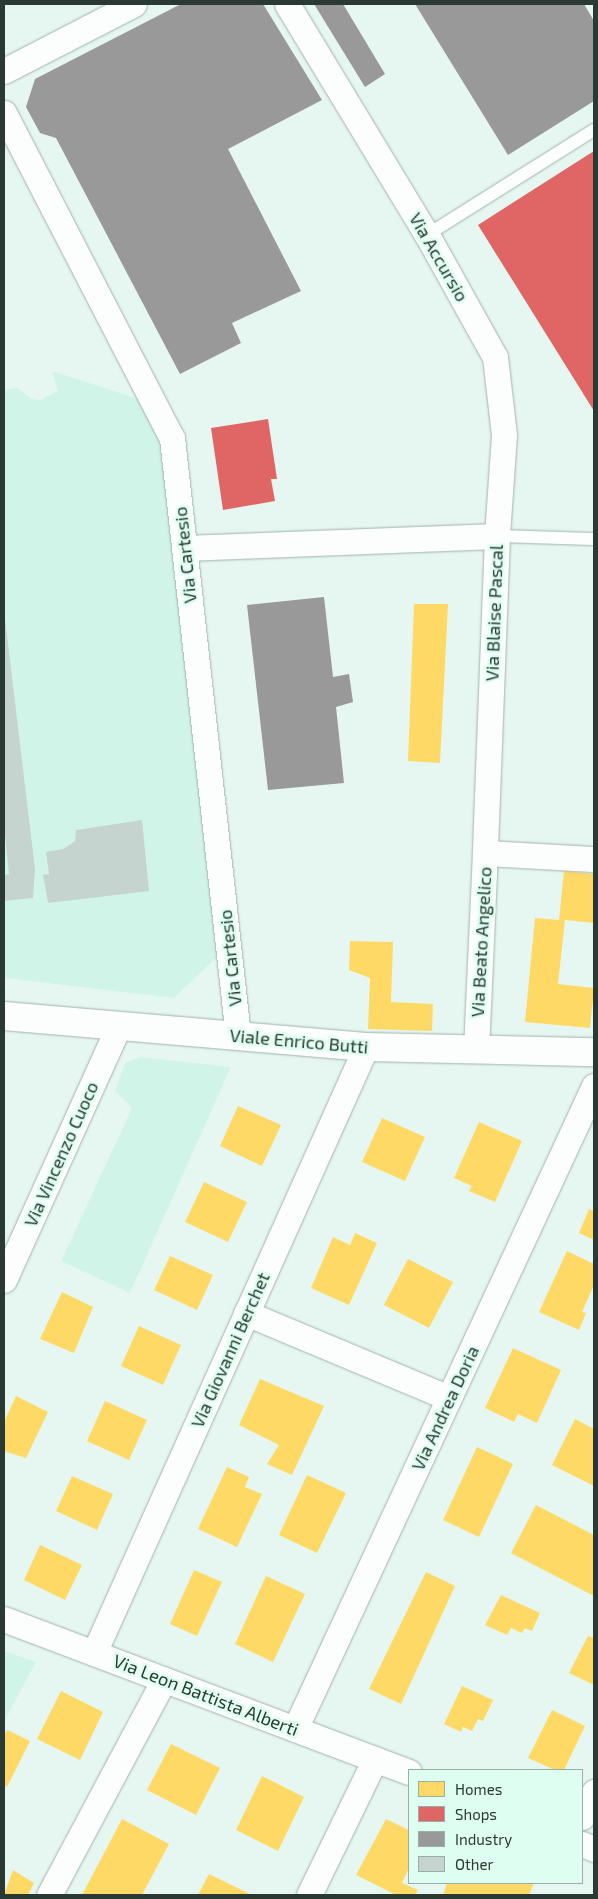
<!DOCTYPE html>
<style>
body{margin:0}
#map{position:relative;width:598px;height:1899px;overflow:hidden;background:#e6f7f1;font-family:"Exo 2",sans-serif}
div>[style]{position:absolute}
.green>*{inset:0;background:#d0f5e8}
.homes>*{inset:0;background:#ffd966}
.shops>*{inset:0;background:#e06666}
.industry>*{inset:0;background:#999}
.building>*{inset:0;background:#c5d4ce}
.roads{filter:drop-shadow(0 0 1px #a3b2ac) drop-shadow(0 0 1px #a3b2ac)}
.lane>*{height:12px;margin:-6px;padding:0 6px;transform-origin:6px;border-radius:6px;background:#fbfefd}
.street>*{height:25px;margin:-12.5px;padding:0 12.5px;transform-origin:12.5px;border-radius:12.5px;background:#fbfefd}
.secondary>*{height:28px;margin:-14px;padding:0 14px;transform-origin:14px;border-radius:14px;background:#fbfefd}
span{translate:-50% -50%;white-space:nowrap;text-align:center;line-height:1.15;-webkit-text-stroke:5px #dffef2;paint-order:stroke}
.street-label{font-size:18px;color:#2a3933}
.frame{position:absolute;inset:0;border:5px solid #2a3933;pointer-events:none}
.legend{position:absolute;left:408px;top:1769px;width:175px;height:115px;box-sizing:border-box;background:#dffef2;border:1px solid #97afa6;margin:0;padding:6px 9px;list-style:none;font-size:15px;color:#2a3933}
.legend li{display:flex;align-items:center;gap:10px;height:25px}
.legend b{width:25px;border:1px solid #97afa6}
</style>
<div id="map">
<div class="green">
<i style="clip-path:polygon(evenodd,52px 371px,145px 401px,163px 443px,220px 954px,174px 998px,4px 978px,4px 390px,17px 388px,32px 399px,40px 400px,58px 391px,52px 371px,142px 821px,48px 903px,43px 876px,49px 874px,63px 849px,75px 841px,77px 830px,142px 821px)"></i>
<i style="clip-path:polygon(140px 1057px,231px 1067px,130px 1293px,61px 1261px,132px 1108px,115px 1091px,125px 1063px)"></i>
<i style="clip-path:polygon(4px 1651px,36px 1662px,4px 1722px)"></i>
</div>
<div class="homes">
<i style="clip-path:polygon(414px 604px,448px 604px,440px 763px,408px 761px)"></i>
<i style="clip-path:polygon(564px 871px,594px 874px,594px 923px,565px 920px,558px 984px,594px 988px,590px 1028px,525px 1022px,535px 918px,559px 920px)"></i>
<i style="clip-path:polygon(350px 941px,393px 942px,391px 1002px,433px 1004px,432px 1031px,368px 1029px,370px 978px,349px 970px)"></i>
<i style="clip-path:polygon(238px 1106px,281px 1125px,262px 1166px,220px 1146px)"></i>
<i style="clip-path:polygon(382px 1118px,425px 1137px,405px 1181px,362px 1162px)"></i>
<i style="clip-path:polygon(479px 1122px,522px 1141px,495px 1202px,469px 1191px,472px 1186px,454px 1178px)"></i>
<i style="clip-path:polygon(204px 1182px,247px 1202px,228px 1242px,185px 1222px)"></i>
<i style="clip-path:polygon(589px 1209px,594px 1211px,594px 1240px,579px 1233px)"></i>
<i style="clip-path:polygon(355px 1233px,377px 1243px,349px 1305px,311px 1288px,333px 1237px,350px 1245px)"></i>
<i style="clip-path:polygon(567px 1251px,594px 1264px,594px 1285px,582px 1312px,586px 1313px,579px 1330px,539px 1312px)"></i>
<i style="clip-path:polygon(170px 1256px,213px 1275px,197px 1310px,154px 1290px)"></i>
<i style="clip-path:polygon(408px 1259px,453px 1282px,429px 1328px,384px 1305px)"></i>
<i style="clip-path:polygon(62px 1292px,93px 1307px,74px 1353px,40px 1339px)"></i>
<i style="clip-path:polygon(139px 1326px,181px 1345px,163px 1385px,121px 1366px)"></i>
<i style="clip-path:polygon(513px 1348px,561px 1370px,537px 1423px,518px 1414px,514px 1422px,485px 1408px)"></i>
<i style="clip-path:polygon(260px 1379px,324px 1406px,292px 1475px,267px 1464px,279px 1445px,239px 1425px)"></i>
<i style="clip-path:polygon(16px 1396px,48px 1412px,26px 1458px,4px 1451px,4px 1422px)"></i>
<i style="clip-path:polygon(105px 1401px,147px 1420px,129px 1460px,87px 1441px)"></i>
<i style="clip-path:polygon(575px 1419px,594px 1429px,594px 1486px,552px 1465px)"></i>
<i style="clip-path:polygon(477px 1447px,513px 1464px,479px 1537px,443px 1520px)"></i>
<i style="clip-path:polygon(227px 1467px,249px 1477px,245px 1487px,262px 1494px,237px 1547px,198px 1529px)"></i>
<i style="clip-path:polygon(307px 1475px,346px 1493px,317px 1553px,279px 1535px)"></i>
<i style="clip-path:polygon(72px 1476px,113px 1494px,97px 1530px,56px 1511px)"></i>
<i style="clip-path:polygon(536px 1505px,594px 1535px,594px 1596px,511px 1553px)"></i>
<i style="clip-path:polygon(40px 1545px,82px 1565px,65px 1600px,24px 1580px)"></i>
<i style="clip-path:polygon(194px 1570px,222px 1582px,197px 1636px,170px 1624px)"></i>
<i style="clip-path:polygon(426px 1572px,455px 1586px,401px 1704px,369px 1689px)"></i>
<i style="clip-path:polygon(266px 1576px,305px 1594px,273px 1662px,235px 1644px)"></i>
<i style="clip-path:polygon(501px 1595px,540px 1613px,532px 1631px,525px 1628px,522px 1633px,511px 1628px,507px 1635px,485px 1625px)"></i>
<i style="clip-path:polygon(588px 1636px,594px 1638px,594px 1685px,569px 1673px)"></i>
<i style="clip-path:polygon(462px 1686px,493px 1700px,483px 1721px,478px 1719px,472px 1731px,463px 1727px,461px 1732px,444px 1724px)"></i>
<i style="clip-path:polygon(61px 1691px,103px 1712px,80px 1760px,37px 1739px)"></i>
<i style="clip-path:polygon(552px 1710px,585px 1726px,564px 1770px,555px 1770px,528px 1758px)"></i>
<i style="clip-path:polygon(7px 1730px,30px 1741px,7px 1787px,4px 1785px,4px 1736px)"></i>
<i style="clip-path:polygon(171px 1744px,220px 1768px,196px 1815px,147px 1790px)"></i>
<i style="clip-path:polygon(262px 1776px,304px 1797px,278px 1851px,236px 1830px)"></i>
<i style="clip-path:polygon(122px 1819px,169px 1844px,142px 1895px,82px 1895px)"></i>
<i style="clip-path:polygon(386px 1819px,409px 1830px,409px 1868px,402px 1883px,418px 1890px,415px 1895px,396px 1895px,356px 1875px)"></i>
<i style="clip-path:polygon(13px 1870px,34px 1883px,28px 1895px,4px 1895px)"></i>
<i style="clip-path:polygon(209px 1874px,252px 1895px,198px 1895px)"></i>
<i style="clip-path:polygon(447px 1883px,534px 1883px,529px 1895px,443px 1895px)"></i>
</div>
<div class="shops">
<i style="clip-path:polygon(594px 151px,594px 411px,478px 225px)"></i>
<i style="clip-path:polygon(268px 419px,277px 479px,271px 479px,275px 501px,223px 510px,211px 428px)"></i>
</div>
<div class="industry">
<i style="clip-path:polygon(181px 4px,263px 4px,322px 100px,228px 149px,301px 291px,232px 323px,241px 343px,180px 374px,56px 138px,40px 133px,26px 107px,35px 79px)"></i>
<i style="clip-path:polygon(314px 4px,343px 4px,385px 74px,365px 87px)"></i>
<i style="clip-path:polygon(415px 4px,584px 4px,594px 21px,594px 101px,508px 155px)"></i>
<i style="clip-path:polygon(324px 597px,333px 677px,349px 674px,353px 702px,336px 707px,344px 783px,268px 790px,247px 605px)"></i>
</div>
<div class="building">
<i style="clip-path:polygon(4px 610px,35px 869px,33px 898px,4px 901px,4px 875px,9px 874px,4px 826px)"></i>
<i style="clip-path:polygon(142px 820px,149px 891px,48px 903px,43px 875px,49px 874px,46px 852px,63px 849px,75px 841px,76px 830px)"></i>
</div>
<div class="roads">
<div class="lane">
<i style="left:427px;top:235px;width:197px;rotate:-32.2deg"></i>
<i style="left:497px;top:536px;width:97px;rotate:1.8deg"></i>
</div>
<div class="street">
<i style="left:287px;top:4px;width:270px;rotate:58.8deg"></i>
<i style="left:427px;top:235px;width:140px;rotate:60.9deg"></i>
<i style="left:495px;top:357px;width:79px;rotate:83.4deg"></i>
<i style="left:504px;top:435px;width:101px;rotate:94deg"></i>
<i style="left:4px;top:71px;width:146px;rotate:-27.3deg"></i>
<i style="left:4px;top:113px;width:366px;rotate:62.7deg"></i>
<i style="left:172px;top:438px;width:602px;rotate:83.7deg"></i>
<i style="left:184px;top:548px;width:313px;rotate:-2.2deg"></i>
<i style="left:497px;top:536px;width:317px;rotate:92.2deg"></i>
<i style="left:476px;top:1050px;width:197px;rotate:-87.4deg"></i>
<i style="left:485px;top:853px;width:109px;rotate:3.2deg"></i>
<i style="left:4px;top:1280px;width:277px;rotate:-65.7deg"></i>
<i style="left:246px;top:1313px;width:220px;rotate:22.7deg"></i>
<i style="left:4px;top:1619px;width:433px;rotate:20.7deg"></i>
<i style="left:94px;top:1653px;width:664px;rotate:-65.83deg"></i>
<i style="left:295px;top:1729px;width:709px;rotate:-65.06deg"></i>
<i style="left:582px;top:1817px;width:28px;rotate:-64deg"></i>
<i style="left:582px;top:1844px;width:13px;rotate:23deg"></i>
<i style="left:49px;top:1895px;width:244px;rotate:-61.9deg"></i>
<i style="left:309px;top:1895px;width:151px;rotate:-64.1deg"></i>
</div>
<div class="secondary">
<i style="left:4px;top:1016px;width:363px;rotate:4.9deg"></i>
<i style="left:366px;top:1047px;width:228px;rotate:1.3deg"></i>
</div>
</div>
<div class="street-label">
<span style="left:439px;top:257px;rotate:60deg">Via Accursio</span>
<span style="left:185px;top:555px;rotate:-96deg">Via Cartesio</span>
<span style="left:494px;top:613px;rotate:-88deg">Via Blaise Pascal</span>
<span style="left:481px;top:942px;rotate:-87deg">Via Beato Angelico</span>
<span style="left:230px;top:958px;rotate:-96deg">Via Cartesio</span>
<span style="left:299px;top:1041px;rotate:5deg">Viale Enrico Butti</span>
<span style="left:61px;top:1154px;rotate:-66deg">Via Vincenzo Cuoco</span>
<span style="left:230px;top:1350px;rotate:-66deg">Via Giovanni Berchet</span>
<span style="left:445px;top:1408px;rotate:-65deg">Via Andrea Doria</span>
<span style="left:206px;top:1695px;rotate:21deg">Via Leon Battista Alberti</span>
</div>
<div class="frame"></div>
<ul class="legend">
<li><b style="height:14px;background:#ffd966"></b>Homes</li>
<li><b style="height:14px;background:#e06666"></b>Shops</li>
<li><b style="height:14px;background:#999"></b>Industry</li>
<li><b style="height:14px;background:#c5d4ce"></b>Other</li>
</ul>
</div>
